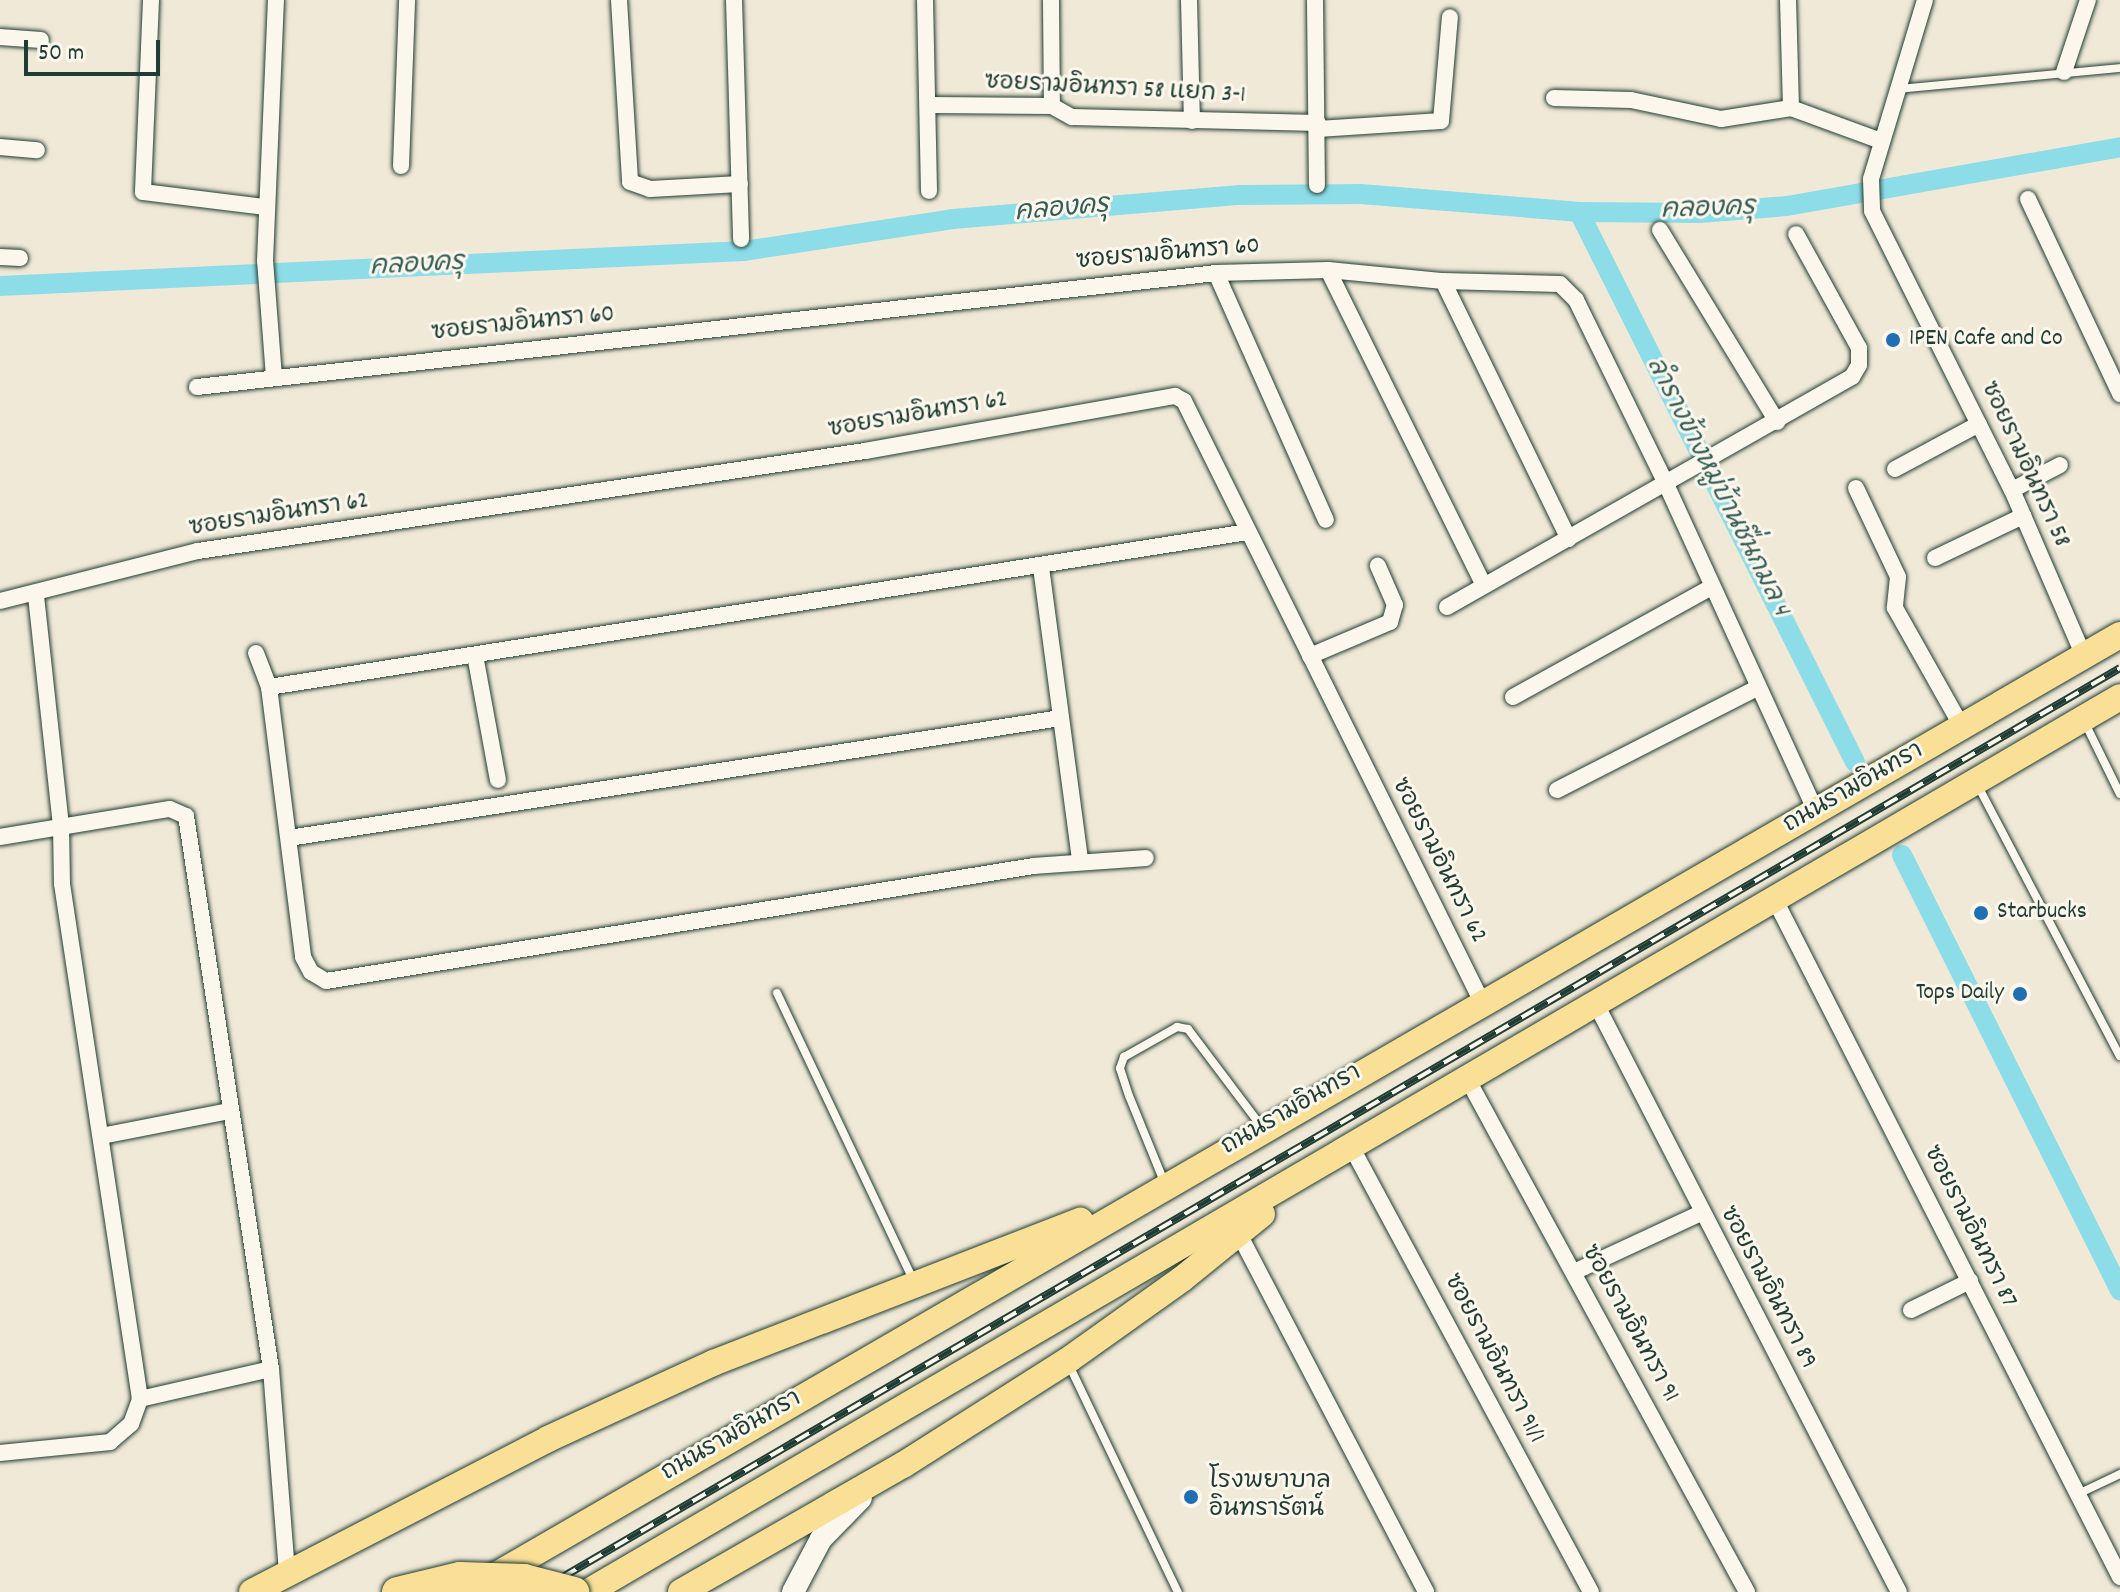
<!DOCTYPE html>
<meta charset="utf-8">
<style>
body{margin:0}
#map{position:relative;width:2120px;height:1592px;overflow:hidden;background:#f1e9d7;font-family:Dekko,"Playpen Sans Thai",sans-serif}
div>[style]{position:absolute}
.canal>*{height:20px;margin:-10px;padding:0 10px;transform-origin:10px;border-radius:10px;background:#8cdde8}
.roads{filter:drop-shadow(0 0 2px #1f3d34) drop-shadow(0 0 2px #1f3d34)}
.service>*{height:8px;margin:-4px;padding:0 4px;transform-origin:4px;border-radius:4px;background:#fbf7ec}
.minor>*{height:16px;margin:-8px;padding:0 8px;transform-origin:8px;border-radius:8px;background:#fbf7ec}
.secondary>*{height:22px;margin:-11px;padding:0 11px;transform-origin:11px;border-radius:11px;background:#fbf7ec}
.primary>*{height:26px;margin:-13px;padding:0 13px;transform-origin:13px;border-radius:13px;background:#fadf96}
.rail>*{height:8px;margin-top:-4px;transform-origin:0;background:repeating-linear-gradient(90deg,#fbf7ec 0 15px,#1f3d34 0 30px);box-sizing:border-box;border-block:2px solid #1f3d34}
.bridges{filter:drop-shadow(0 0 2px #1f3d34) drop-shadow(0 0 2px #1f3d34)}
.motorway-bridge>*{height:30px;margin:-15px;padding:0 15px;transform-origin:15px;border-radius:15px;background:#fadf96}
.dots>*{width:22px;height:22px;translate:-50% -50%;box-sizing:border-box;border:4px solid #fbf7ec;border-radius:50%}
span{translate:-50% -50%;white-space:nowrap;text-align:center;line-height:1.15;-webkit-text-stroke:6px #fbf7ec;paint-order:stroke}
.street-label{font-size:24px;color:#1f3d34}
.poi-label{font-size:24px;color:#1f3d34}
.left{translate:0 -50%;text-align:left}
.right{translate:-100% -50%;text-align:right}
.water-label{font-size:26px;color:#355d58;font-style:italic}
.scale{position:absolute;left:24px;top:40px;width:136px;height:36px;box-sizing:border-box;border:4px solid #1f3d34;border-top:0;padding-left:10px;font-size:24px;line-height:28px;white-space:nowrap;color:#1f3d34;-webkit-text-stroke:6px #fbf7ec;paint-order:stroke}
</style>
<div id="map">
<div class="canal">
<i style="left:1579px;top:212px;width:615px;rotate:63.35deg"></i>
<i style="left:0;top:286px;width:745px;rotate:-2.69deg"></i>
<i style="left:744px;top:251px;width:211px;rotate:-8.7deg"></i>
<i style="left:953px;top:219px;width:288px;rotate:-4.8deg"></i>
<i style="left:1240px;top:195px;width:121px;rotate:-0.5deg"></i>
<i style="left:1361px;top:194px;width:219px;rotate:4.7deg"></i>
<i style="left:1579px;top:212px;width:120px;rotate:0.5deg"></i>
<i style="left:1699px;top:213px;width:88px;rotate:-4.5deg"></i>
<i style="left:1787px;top:206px;width:338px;rotate:-10deg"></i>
<i style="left:1902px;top:855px;width:487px;rotate:63.4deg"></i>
</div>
<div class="roads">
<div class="service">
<i style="left:1898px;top:89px;width:223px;rotate:-5.4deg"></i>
<i style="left:2085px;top:723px;width:79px;rotate:63.8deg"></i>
<i style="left:1978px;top:786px;width:305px;rotate:62.3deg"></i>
<i style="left:777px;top:993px;width:320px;rotate:64.6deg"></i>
<i style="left:1165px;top:1184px;width:95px;rotate:-112.2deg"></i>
<i style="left:1129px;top:1096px;width:29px;rotate:-108deg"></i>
<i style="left:1120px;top:1068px;width:12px;rotate:-70deg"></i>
<i style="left:1124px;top:1057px;width:61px;rotate:-29.5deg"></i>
<i style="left:1177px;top:1027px;width:11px;rotate:10deg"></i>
<i style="left:1188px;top:1029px;width:121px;rotate:53deg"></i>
<i style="left:1069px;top:1365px;width:252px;rotate:64.4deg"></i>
<i style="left:2078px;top:1494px;width:47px;rotate:-25.5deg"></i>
</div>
<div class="minor">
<i style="left:151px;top:0;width:192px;rotate:92.4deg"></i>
<i style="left:143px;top:192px;width:124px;rotate:7deg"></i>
<i style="left:619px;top:0;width:182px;rotate:86.5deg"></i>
<i style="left:630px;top:182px;width:21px;rotate:19deg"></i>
<i style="left:650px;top:189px;width:90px;rotate:-3.2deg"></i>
<i style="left:734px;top:0;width:239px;rotate:88.3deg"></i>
<i style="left:925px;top:0;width:191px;rotate:88.8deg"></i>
<i style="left:1051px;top:0;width:106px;rotate:89.5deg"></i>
<i style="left:1189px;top:0;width:121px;rotate:88.6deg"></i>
<i style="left:1315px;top:0;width:185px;rotate:89.4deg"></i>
<i style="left:1788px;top:0;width:108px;rotate:88.4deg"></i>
<i style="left:1925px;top:0;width:187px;rotate:106.8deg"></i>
<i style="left:1871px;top:179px;width:32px;rotate:88deg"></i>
<i style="left:1872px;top:211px;width:312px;rotate:63.4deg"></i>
<i style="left:2012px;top:490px;width:181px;rotate:66.6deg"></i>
<i style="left:0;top:37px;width:41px;rotate:4.2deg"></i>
<i style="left:2064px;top:72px;width:76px;rotate:-71.6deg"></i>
<i style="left:1554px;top:98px;width:77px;rotate:1.5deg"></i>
<i style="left:1631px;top:100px;width:92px;rotate:11.9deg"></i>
<i style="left:1721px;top:119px;width:71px;rotate:-8.9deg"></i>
<i style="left:1791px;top:108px;width:96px;rotate:20.1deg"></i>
<i style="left:930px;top:105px;width:122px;rotate:0.5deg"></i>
<i style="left:1052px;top:106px;width:23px;rotate:29deg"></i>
<i style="left:1072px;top:117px;width:246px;rotate:1.4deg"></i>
<i style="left:1318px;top:129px;width:123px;rotate:-3.7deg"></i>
<i style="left:1441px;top:121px;width:104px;rotate:-85.1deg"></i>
<i style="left:0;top:147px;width:37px;rotate:5deg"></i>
<i style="left:401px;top:166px;width:166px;rotate:-87.9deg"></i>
<i style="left:2028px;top:199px;width:216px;rotate:64.7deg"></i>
<i style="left:1660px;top:230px;width:225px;rotate:58.6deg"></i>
<i style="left:0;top:257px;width:20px;rotate:3deg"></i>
<i style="left:1328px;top:270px;width:350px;rotate:63.7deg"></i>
<i style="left:1216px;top:273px;width:270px;rotate:66deg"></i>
<i style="left:1443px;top:281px;width:287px;rotate:64deg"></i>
<i style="left:274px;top:377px;width:116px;rotate:-94.4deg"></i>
<i style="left:265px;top:261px;width:261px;rotate:-87.6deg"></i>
<i style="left:197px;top:387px;width:1025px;rotate:-6.38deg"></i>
<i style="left:1216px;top:273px;width:112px;rotate:-1.5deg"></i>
<i style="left:1328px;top:270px;width:116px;rotate:5.5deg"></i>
<i style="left:1443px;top:281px;width:117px;rotate:1.5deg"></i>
<i style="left:1560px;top:284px;width:23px;rotate:45deg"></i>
<i style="left:1576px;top:300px;width:205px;rotate:63.9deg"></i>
<i style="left:1666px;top:484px;width:361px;rotate:65.4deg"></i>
<i style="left:1895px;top:469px;width:95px;rotate:-28.2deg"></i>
<i style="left:1856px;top:488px;width:98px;rotate:64.7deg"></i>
<i style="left:1898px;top:577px;width:31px;rotate:96deg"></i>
<i style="left:1895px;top:608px;width:137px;rotate:60.6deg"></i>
<i style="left:2012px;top:490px;width:54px;rotate:-27.5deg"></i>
<i style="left:1935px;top:558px;width:98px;rotate:-25.5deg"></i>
<i style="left:1041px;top:567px;width:296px;rotate:82.4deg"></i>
<i style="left:0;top:601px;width:204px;rotate:-14.2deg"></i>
<i style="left:198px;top:551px;width:674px;rotate:-8.53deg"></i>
<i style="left:865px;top:451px;width:315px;rotate:-10.1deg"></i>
<i style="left:1175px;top:396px;width:10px;rotate:29deg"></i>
<i style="left:1184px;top:401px;width:671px;rotate:63.63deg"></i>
<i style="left:1447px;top:607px;width:466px;rotate:-29.6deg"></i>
<i style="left:1852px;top:377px;width:14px;rotate:-60deg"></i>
<i style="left:1859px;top:365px;width:17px;rotate:-90deg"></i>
<i style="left:1859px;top:348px;width:130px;rotate:-118.9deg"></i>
<i style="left:256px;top:653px;width:36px;rotate:69deg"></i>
<i style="left:269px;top:687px;width:272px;rotate:82.8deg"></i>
<i style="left:303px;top:957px;width:17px;rotate:62deg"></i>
<i style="left:311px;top:972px;width:17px;rotate:31deg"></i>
<i style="left:326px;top:981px;width:717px;rotate:-9.23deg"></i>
<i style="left:1034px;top:866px;width:112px;rotate:-4.1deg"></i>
<i style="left:475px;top:655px;width:127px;rotate:79.6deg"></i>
<i style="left:1310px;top:656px;width:87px;rotate:-23deg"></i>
<i style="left:1390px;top:622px;width:18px;rotate:-74deg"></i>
<i style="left:1395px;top:605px;width:43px;rotate:-113.6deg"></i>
<i style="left:269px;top:687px;width:991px;rotate:-9deg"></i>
<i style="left:1513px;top:697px;width:225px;rotate:-29deg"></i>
<i style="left:1557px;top:790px;width:222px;rotate:-27deg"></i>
<i style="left:0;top:837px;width:172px;rotate:-9.4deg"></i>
<i style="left:170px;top:809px;width:17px;rotate:24deg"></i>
<i style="left:186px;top:816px;width:559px;rotate:81.26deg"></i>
<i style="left:271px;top:1369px;width:205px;rotate:85.5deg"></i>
<i style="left:289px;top:838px;width:781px;rotate:-8.84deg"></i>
<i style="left:1775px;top:900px;width:760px;rotate:63deg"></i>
<i style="left:1596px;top:1004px;width:661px;rotate:62.74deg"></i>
<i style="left:1468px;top:1080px;width:583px;rotate:61.41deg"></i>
<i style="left:101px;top:1136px;width:131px;rotate:-11deg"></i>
<i style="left:1352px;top:1148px;width:504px;rotate:61.71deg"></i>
<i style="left:1239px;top:1234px;width:404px;rotate:62.4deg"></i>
<i style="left:1574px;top:1272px;width:140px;rotate:-24.9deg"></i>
<i style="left:1911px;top:1310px;width:66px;rotate:-26.2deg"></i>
<i style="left:140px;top:1399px;width:134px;rotate:-12.9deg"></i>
<i style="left:0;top:1453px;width:111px;rotate:-5.7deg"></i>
<i style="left:110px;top:1442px;width:28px;rotate:-41deg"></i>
<i style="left:131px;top:1424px;width:27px;rotate:-70deg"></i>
<i style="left:140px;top:1399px;width:521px;rotate:-98.61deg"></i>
<i style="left:62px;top:884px;width:58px;rotate:-91deg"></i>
<i style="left:61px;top:826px;width:231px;rotate:-96.2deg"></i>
</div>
<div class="secondary">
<i style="left:793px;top:1592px;width:60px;rotate:-62.2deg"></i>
<i style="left:821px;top:1539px;width:57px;rotate:-45.7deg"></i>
</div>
<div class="primary">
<i style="left:486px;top:1581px;width:1888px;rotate:-30.07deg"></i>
<i style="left:252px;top:1592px;width:333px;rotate:-27.3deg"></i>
<i style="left:548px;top:1439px;width:182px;rotate:-24.7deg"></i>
<i style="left:713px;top:1363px;width:394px;rotate:-21.2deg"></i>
<i style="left:588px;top:1592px;width:1774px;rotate:-30.29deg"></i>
<i style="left:681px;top:1592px;width:256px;rotate:-29.8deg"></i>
<i style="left:903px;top:1465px;width:194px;rotate:-32.4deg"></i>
<i style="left:1067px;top:1361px;width:141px;rotate:-35.5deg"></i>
<i style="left:1182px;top:1279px;width:103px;rotate:-39.1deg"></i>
</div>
</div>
<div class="rail">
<i style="left:537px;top:1592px;width:1833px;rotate:-30.27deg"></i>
</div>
<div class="bridges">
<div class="motorway-bridge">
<i style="left:397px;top:1592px;width:65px;rotate:-13.4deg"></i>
<i style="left:460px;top:1577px;width:64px;rotate:1.8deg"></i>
<i style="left:524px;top:1579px;width:52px;rotate:14.6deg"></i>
</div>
</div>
<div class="dots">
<i style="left:1893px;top:340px;background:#1f6fb2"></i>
<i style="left:1981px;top:913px;background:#1f6fb2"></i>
<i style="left:2020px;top:994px;background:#1f6fb2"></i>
<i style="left:1191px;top:1497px;background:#1f6fb2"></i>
</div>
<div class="street-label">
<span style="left:1115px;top:90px;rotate:3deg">ซอยรามอินทรา 58 แยก 3-1</span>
<span style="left:1168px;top:255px;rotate:-5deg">ซอยรามอินทรา 60</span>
<span style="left:523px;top:325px;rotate:-6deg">ซอยรามอินทรา 60</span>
<span style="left:918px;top:416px;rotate:-10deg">ซอยรามอินทรา 62</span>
<span style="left:2024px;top:465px;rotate:65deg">ซอยรามอินทรา 58</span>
<span style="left:279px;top:516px;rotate:-9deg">ซอยรามอินทรา 62</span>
<span style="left:1854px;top:789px;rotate:-30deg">ถนนรามอินทรา</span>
<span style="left:1438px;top:861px;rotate:63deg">ซอยรามอินทรา 62</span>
<span style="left:1292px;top:1111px;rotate:-30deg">ถนนรามอินทรา</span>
<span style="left:1969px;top:1227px;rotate:63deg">ซอยรามอินทรา 87</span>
<span style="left:1767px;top:1288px;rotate:62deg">ซอยรามอินทรา 89</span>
<span style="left:1629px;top:1324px;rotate:61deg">ซอยรามอินทรา 91</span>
<span style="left:1493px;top:1359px;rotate:62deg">ซอยรามอินทรา 91/1</span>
<span style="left:732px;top:1437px;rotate:-30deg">ถนนรามอินทรา</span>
</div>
<div class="poi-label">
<span class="left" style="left:1909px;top:340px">1PEN Cafe and Co</span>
<span class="left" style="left:1997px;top:913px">Starbucks</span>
<span class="right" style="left:2004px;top:994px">Tops Daily</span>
<span class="left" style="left:1209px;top:1497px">โรงพยาบาล<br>อินทรารัตน์</span>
</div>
<div class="water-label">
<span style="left:1062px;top:210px;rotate:-5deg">คลองครุ</span>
<span style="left:1708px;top:210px;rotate:-2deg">คลองครุ</span>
<span style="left:417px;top:266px;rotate:-3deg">คลองครุ</span>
<span style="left:1717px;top:487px;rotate:63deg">ลำรางข้างหมู่บ้านชื่นกมล 4</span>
</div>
<div class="scale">50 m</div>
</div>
